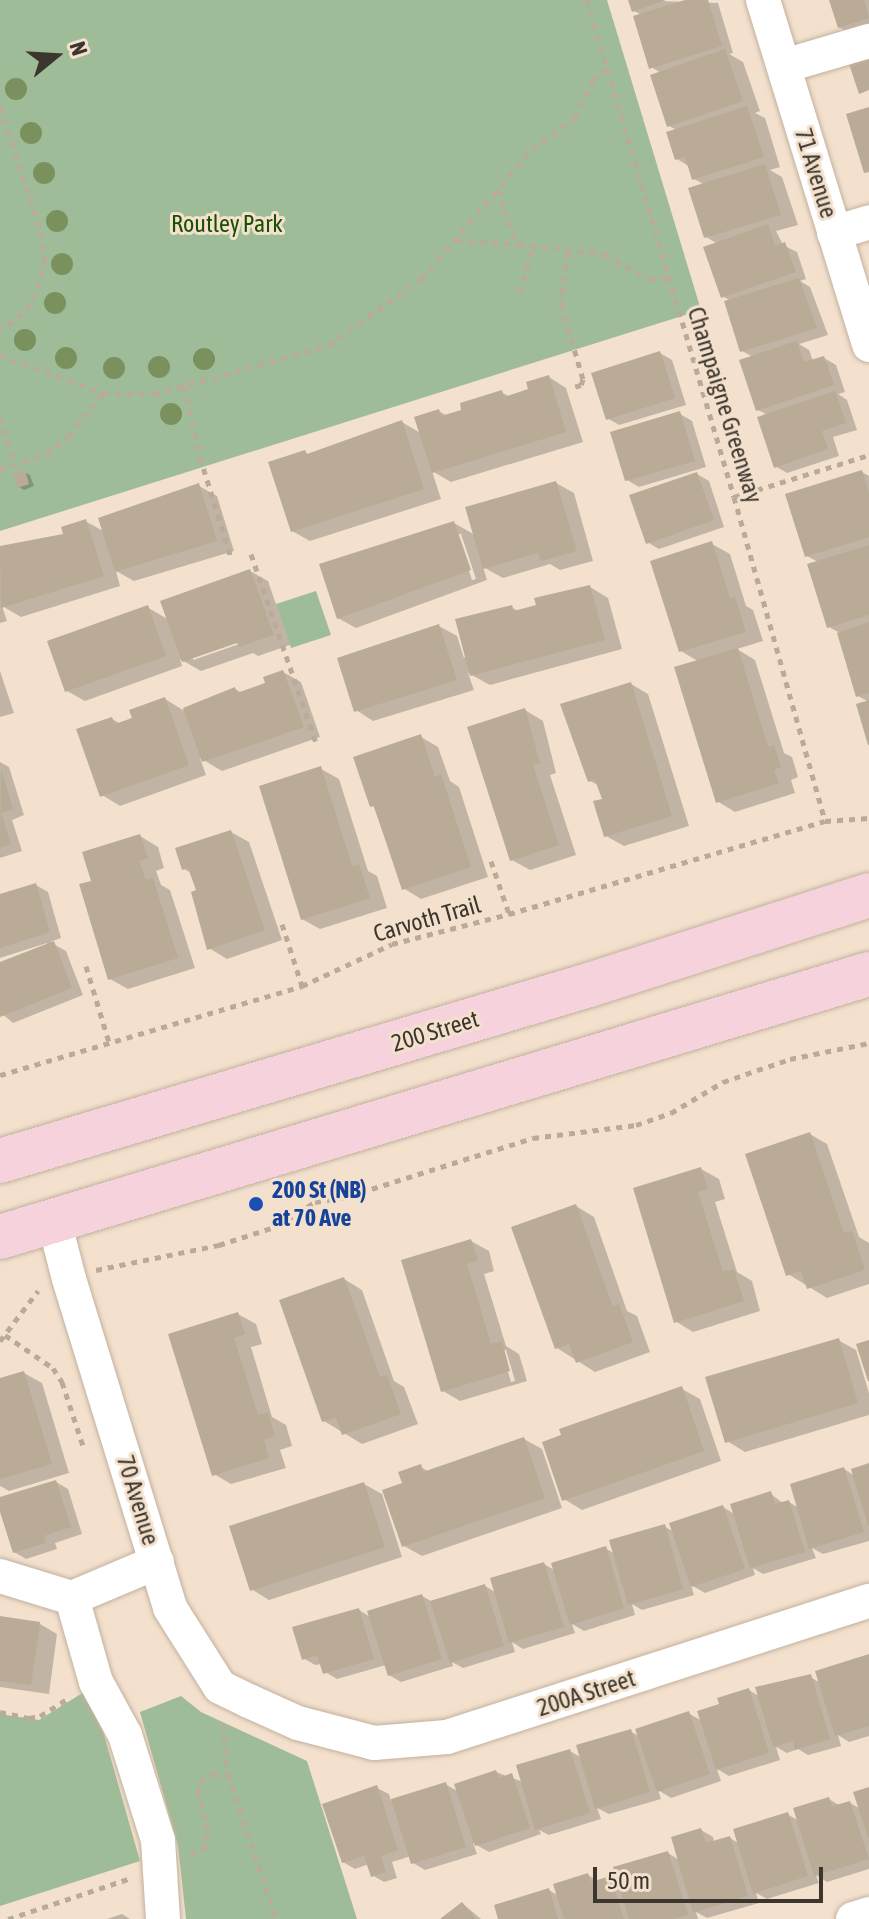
<!DOCTYPE html>
<style>
body{margin:0}
#map{position:relative;width:869px;height:1919px;overflow:hidden;background:#f3e1cd;font-family:"Asap Condensed",sans-serif}
div>[style]{position:absolute}
.green>*{inset:0;background:#9fbc98}
.shadow>*{inset:0;background:#0003}
.building>*{inset:0;background:#b9ab96}
.path>*{height:5px;margin-top:-2.5px;transform-origin:0;background:repeating-linear-gradient(90deg,#b9aa9a 0 6px,transparent 0 12px)}
.roads{filter:drop-shadow(0 0 2px #c2b19e) drop-shadow(0 0 2px #c2b19e)}
.minor>*{height:34px;margin:-17px;padding:0 17px;transform-origin:17px;border-radius:17px;background:#fff}
.major>*{height:44px;margin:-22px;padding:0 22px;transform-origin:22px;border-radius:22px;background:#f6d3dc}
.trees>*{width:22px;height:22px;margin:-11px;border-radius:50%;background:#7a915e}
.dots>*{width:22px;height:22px;translate:-50% -50%;box-sizing:border-box;border:4px solid #f3e1cd;border-radius:50%}
span{translate:-50% -50%;white-space:nowrap;text-align:center;line-height:1.15;-webkit-text-stroke:6px #f3e1cd;paint-order:stroke}
.street-label{font-size:24px;color:#3d362e}
.park-label{font-size:24px;color:#174f03}
.transit-label{font-size:24px;color:#164399;font-weight:700}
.left{translate:0 -50%;text-align:left}
.north{position:absolute;left:16px;top:16px;width:80px;height:80px;-webkit-text-stroke:6px #f3e1cd;paint-order:stroke;rotate:72deg;font-size:22px;font-weight:700;line-height:32px;text-align:center;color:#3d362e}
.north::after{content:'';display:block;margin:auto;width:28px;height:36px;background:#3d362e;clip-path:polygon(50% 0,100% 100%,50% 72%,0 100%)}
.scale{position:absolute;left:593px;top:1867px;width:230px;height:36px;box-sizing:border-box;border:4px solid #3d362e;border-top:0;padding-left:10px;font-size:24px;line-height:28px;white-space:nowrap;color:#3d362e;-webkit-text-stroke:6px #f3e1cd;paint-order:stroke}
</style>
<div id="map">
<div class="green">
<i style="clip-path:polygon(0 0,607px 0,701px 310px,0 531px)"></i>
<i style="clip-path:polygon(316px 591px,331px 635px,291px 648px,276px 604px)"></i>
<i style="clip-path:polygon(84px 1692px,101px 1724px,140px 1861px,0 1906px,0 1714px,39px 1720px)"></i>
<i style="clip-path:polygon(181px 1696px,201px 1712px,307px 1761px,357px 1919px,186px 1919px,178px 1846px,140px 1712px)"></i>
</div>
<div class="shadow">
<i style="clip-path:polygon(630px 0,718px 3px,733px 53px,729px 54px,743px 62px,760px 111px,755px 113px,765px 118px,780px 167px,770px 170px,782px 177px,798px 225px,776px 231px,783px 245px,797px 252px,806px 279px,800px 281px,810px 287px,828px 335px,799px 344px,809px 350px,813px 361px,824px 358px,836px 365px,845px 392px,838px 394px,847px 400px,857px 430px,833px 437px,839px 456px,787px 473px,775px 466px,768px 415px,758px 410px,753px 357px,742px 351px,731px 301px,722px 296px,718px 244px,706px 237px,705px 185px,694px 179px,690px 167px,677px 159px,677px 130px,669px 126px,661px 73px,651px 67px,642px 15px,634px 11px)"></i>
<i style="clip-path:polygon(831px 0,869px 0,869px 28px,851px 34px,839px 27px)"></i>
<i style="clip-path:polygon(660px 353px,672px 360px,686px 405px,619px 425px,607px 418px)"></i>
<i style="clip-path:polygon(549px 377px,566px 388px,583px 442px,451px 482px,432px 471px,441px 499px,310px 541px,292px 531px,305px 452px,309px 455px,402px 422px,422px 434px,439px 411px,447px 416px,464px 411px,501px 392px,510px 397px,530px 391px)"></i>
<i style="clip-path:polygon(680px 414px,692px 421px,706px 467px,639px 487px,627px 480px)"></i>
<i style="clip-path:polygon(24px 472px,30px 475px,34px 486px,24px 490px,19px 487px)"></i>
<i style="clip-path:polygon(862px 472px,869px 476px,869px 740px,869px 702px,858px 696px,838px 632px,829px 627px,818px 562px,807px 556px)"></i>
<i style="clip-path:polygon(697px 474px,709px 481px,724px 527px,659px 549px,647px 542px)"></i>
<i style="clip-path:polygon(evenodd,556px 483px,574px 493px,593px 561px,560px 570px,550px 564px,503px 578px,483px 567px,487px 580px,356px 628px,338px 618px,454px 523px,475px 535px,556px 483px,457px 534px,461px 534px,476px 579px,472px 580px,457px 534px)"></i>
<i style="clip-path:polygon(199px 486px,217px 496px,234px 551px,134px 581px,116px 571px,120px 586px,21px 617px,2px 606px,7px 621px,0 623px,0 549px,66px 535px,85px 521px,105px 532px)"></i>
<i style="clip-path:polygon(712px 544px,730px 554px,746px 606px,753px 610px,763px 641px,737px 649px,755px 660px,784px 753px,792px 757px,798px 777px,791px 780px,795px 793px,735px 812px,717px 801px,699px 662px,681px 651px)"></i>
<i style="clip-path:polygon(evenodd,250px 571px,268px 581px,290px 645px,258px 656px,253px 653px,201px 671px,180px 659px,182px 666px,85px 701px,67px 691px,147px 607px,169px 620px,250px 571px,246px 637px,248px 641px,193px 660px,193px 656px,246px 637px)"></i>
<i style="clip-path:polygon(590px 587px,608px 598px,622px 649px,490px 685px,468px 673px,474px 690px,373px 721px,356px 710px,439px 626px,457px 636px,464px 658px,512px 608px,519px 611px)"></i>
<i style="clip-path:polygon(0 671px,14px 713px,0 717px)"></i>
<i style="clip-path:polygon(283px 672px,301px 682px,320px 737px,222px 771px,200px 758px,206px 775px,120px 806px,102px 795px,112px 719px,121px 724px,165px 699px,183px 710px,235px 689px,242px 693px,267px 685px)"></i>
<i style="clip-path:polygon(631px 684px,648px 694px,689px 826px,624px 846px,606px 836px,604px 800px,600px 786px,590px 781px)"></i>
<i style="clip-path:polygon(525px 710px,543px 721px,556px 773px,550px 775px,576px 855px,530px 870px,512px 860px)"></i>
<i style="clip-path:polygon(421px 737px,438px 747px,450px 781px,459px 787px,488px 877px,421px 899px,403px 888px,356px 758px)"></i>
<i style="clip-path:polygon(0 762px,9px 767px,24px 815px,12px 820px,22px 851px,0 858px)"></i>
<i style="clip-path:polygon(321px 769px,339px 779px,368px 871px,377px 876px,387px 908px,320px 929px,302px 919px)"></i>
<i style="clip-path:polygon(231px 832px,249px 842px,282px 940px,227px 959px,209px 948px,199px 891px,193px 874px,184px 869px)"></i>
<i style="clip-path:polygon(140px 836px,158px 847px,164px 868px,156px 871px,161px 885px,170px 890px,195px 968px,128px 989px,110px 979px,94px 882px)"></i>
<i style="clip-path:polygon(36px 885px,48px 892px,61px 938px,50px 942px,66px 951px,83px 995px,13px 1023px,0 1012px,0 965px,48px 946px,47px 943px,0 958px,0 897px)"></i>
<i style="clip-path:polygon(810px 1134px,827px 1144px,859px 1237px,869px 1243px,869px 1284px,827px 1298px,788px 1274px)"></i>
<i style="clip-path:polygon(701px 1169px,719px 1179px,725px 1199px,715px 1202px,737px 1272px,752px 1281px,760px 1311px,693px 1332px,675px 1321px)"></i>
<i style="clip-path:polygon(576px 1206px,594px 1217px,627px 1311px,637px 1316px,650px 1352px,595px 1372px,557px 1348px)"></i>
<i style="clip-path:polygon(evenodd,471px 1241px,489px 1251px,494px 1271px,484px 1274px,506px 1346px,519px 1354px,527px 1381px,460px 1401px,443px 1391px,471px 1241px,502px 1350px,506px 1350px,515px 1381px,511px 1382px,502px 1350px)"></i>
<i style="clip-path:polygon(344px 1279px,362px 1290px,394px 1381px,404px 1387px,418px 1424px,362px 1444px,324px 1421px)"></i>
<i style="clip-path:polygon(238px 1314px,256px 1324px,262px 1344px,251px 1347px,272px 1417px,286px 1425px,292px 1446px,280px 1450px,286px 1468px,231px 1484px,214px 1474px,170px 1335px)"></i>
<i style="clip-path:polygon(838px 1340px,856px 1350px,869px 1393px,869px 1415px,745px 1452px,727px 1441px)"></i>
<i style="clip-path:polygon(24px 1373px,42px 1383px,69px 1473px,9px 1491px,0 1486px,0 1380px)"></i>
<i style="clip-path:polygon(682px 1389px,700px 1399px,721px 1461px,582px 1510px,564px 1499px)"></i>
<i style="clip-path:polygon(524px 1439px,542px 1449px,562px 1508px,422px 1556px,404px 1546px,404px 1484px,421px 1467px,429px 1472px)"></i>
<i style="clip-path:polygon(869px 1465px,869px 1541px,823px 1554px,812px 1548px,816px 1558px,763px 1574px,753px 1568px,755px 1575px,705px 1593px,691px 1585px,694px 1595px,642px 1610px,632px 1604px,635px 1615px,584px 1631px,572px 1624px,575px 1633px,523px 1649px,512px 1642px,515px 1652px,463px 1668px,452px 1662px,453px 1666px,401px 1682px,389px 1675px,386px 1665px,337px 1679px,325px 1672px,322px 1664px,315px 1665px,303px 1658px,359px 1610px,372px 1618px,422px 1596px,433px 1602px,485px 1586px,497px 1593px,544px 1564px,556px 1571px,605px 1548px,615px 1554px,664px 1526px,674px 1532px,723px 1507px,736px 1515px,771px 1494px,784px 1504px,789px 1502px,799px 1508px,844px 1469px,855px 1476px)"></i>
<i style="clip-path:polygon(56px 1482px,68px 1489px,82px 1534px,55px 1543px,57px 1549px,26px 1559px,14px 1552px,0 1499px)"></i>
<i style="clip-path:polygon(364px 1484px,382px 1494px,402px 1557px,269px 1600px,251px 1589px)"></i>
<i style="clip-path:polygon(0 1618px,40px 1624px,57px 1634px,49px 1694px,0 1687px)"></i>
<i style="clip-path:polygon(869px 1656px,869px 1736px,849px 1742px,838px 1735px,841px 1746px,808px 1755px,798px 1749px,787px 1753px,776px 1747px,780px 1760px,729px 1776px,717px 1769px,721px 1781px,671px 1798px,658px 1790px,661px 1799px,609px 1814px,597px 1808px,601px 1819px,549px 1835px,539px 1830px,541px 1834px,489px 1852px,473px 1843px,477px 1854px,425px 1870px,413px 1863px,411px 1856px,392px 1862px,397px 1878px,384px 1882px,372px 1875px,369px 1864px,355px 1869px,343px 1862px,377px 1788px,389px 1794px,391px 1801px,445px 1784px,459px 1792px,496px 1772px,523px 1782px,570px 1751px,582px 1758px,630px 1731px,640px 1737px,688px 1713px,702px 1721px,749px 1690px,760px 1697px,810px 1677px,821px 1683px)"></i>
<i style="clip-path:polygon(869px 1789px,869px 1869px,827px 1882px,816px 1875px,819px 1883px,767px 1899px,756px 1893px,759px 1903px,707px 1918px,696px 1912px,698px 1919px,500px 1919px,549px 1890px,559px 1896px,588px 1875px,598px 1881px,610px 1878px,620px 1884px,668px 1853px,679px 1860px,701px 1830px,713px 1837px,714px 1842px,730px 1838px,740px 1844px,787px 1814px,799px 1821px,829px 1799px,840px 1806px,850px 1803px,861px 1809px)"></i>
<i style="clip-path:polygon(463px 1904px,481px 1919px,443px 1919px)"></i>
<i style="clip-path:polygon(122px 1914px,130px 1919px,107px 1919px)"></i>
</div>
<div class="building">
<i style="clip-path:polygon(628px 0,666px 0,632px 12px)"></i>
<i style="clip-path:polygon(685px 0,708px 0,722px 46px,649px 69px,633px 16px)"></i>
<i style="clip-path:polygon(829px 0,864px 0,869px 18px,838px 28px)"></i>
<i style="clip-path:polygon(725px 49px,743px 101px,667px 127px,650px 75px)"></i>
<i style="clip-path:polygon(869px 51px,869px 90px,859px 94px,847px 58px)"></i>
<i style="clip-path:polygon(747px 106px,764px 157px,692px 180px,685px 157px,675px 160px,666px 132px)"></i>
<i style="clip-path:polygon(869px 107px,869px 172px,864px 173px,846px 114px)"></i>
<i style="clip-path:polygon(765px 164px,781px 215px,704px 238px,688px 188px)"></i>
<i style="clip-path:polygon(768px 224px,775px 246px,785px 242px,796px 272px,721px 298px,703px 247px)"></i>
<i style="clip-path:polygon(799px 278px,817px 328px,740px 352px,724px 301px)"></i>
<i style="clip-path:polygon(797px 341px,804px 362px,824px 356px,834px 385px,756px 411px,739px 360px)"></i>
<i style="clip-path:polygon(660px 351px,675px 398px,606px 420px,591px 373px)"></i>
<i style="clip-path:polygon(549px 375px,566px 432px,432px 473px,414px 417px,439px 409px,441px 416px,461px 410px,460px 403px,502px 390px,504px 397px,528px 389px,526px 382px)"></i>
<i style="clip-path:polygon(835px 391px,846px 423px,822px 431px,828px 449px,774px 468px,757px 417px)"></i>
<i style="clip-path:polygon(680px 411px,695px 461px,625px 481px,610px 432px)"></i>
<i style="clip-path:polygon(402px 420px,424px 489px,291px 532px,268px 462px,305px 450px,307px 454px)"></i>
<i style="clip-path:polygon(25px 470px,29px 484px,17px 488px,13px 474px)"></i>
<i style="clip-path:polygon(862px 470px,869px 493px,869px 537px,805px 557px,785px 494px)"></i>
<i style="clip-path:polygon(697px 472px,714px 520px,646px 544px,629px 495px)"></i>
<i style="clip-path:polygon(556px 481px,577px 551px,541px 561px,538px 553px,483px 569px,465px 507px)"></i>
<i style="clip-path:polygon(199px 483px,217px 541px,115px 572px,98px 518px)"></i>
<i style="clip-path:polygon(86px 519px,104px 576px,1px 608px,0 546px,63px 534px,61px 527px)"></i>
<i style="clip-path:polygon(454px 521px,471px 570px,337px 619px,319px 564px)"></i>
<i style="clip-path:polygon(712px 541px,730px 598px,735px 597px,746px 632px,679px 652px,650px 561px)"></i>
<i style="clip-path:polygon(869px 545px,869px 615px,827px 628px,807px 564px)"></i>
<i style="clip-path:polygon(250px 569px,274px 635px,239px 647px,237px 643px,182px 662px,160px 601px)"></i>
<i style="clip-path:polygon(590px 585px,605px 640px,470px 676px,455px 619px,512px 605px,514px 611px,536px 605px,534px 598px)"></i>
<i style="clip-path:polygon(148px 605px,166px 656px,65px 692px,47px 641px)"></i>
<i style="clip-path:polygon(869px 622px,869px 693px,856px 697px,837px 633px)"></i>
<i style="clip-path:polygon(439px 624px,457px 680px,354px 712px,337px 658px)"></i>
<i style="clip-path:polygon(738px 648px,768px 747px,774px 745px,781px 767px,774px 770px,779px 783px,716px 803px,674px 667px)"></i>
<i style="clip-path:polygon(283px 670px,304px 727px,202px 762px,183px 708px,235px 687px,237px 693px,265px 683px,263px 677px)"></i>
<i style="clip-path:polygon(631px 682px,672px 816px,604px 837px,593px 801px,602px 799px,595px 780px,588px 782px,560px 704px)"></i>
<i style="clip-path:polygon(165px 697px,189px 765px,100px 797px,76px 729px,112px 717px,115px 724px,132px 718px,129px 710px)"></i>
<i style="clip-path:polygon(869px 700px,869px 745px,868px 745px,856px 704px)"></i>
<i style="clip-path:polygon(525px 708px,540px 763px,533px 765px,559px 845px,510px 861px,467px 727px)"></i>
<i style="clip-path:polygon(421px 734px,435px 777px,441px 774px,471px 867px,402px 890px,374px 806px,370px 807px,353px 757px)"></i>
<i style="clip-path:polygon(321px 766px,352px 866px,359px 864px,370px 898px,301px 920px,259px 786px)"></i>
<i style="clip-path:polygon(1px 769px,13px 809px,1px 813px,11px 844px,0 848px)"></i>
<i style="clip-path:polygon(231px 830px,265px 930px,207px 950px,191px 892px,196px 890px,188px 868px,182px 870px,175px 848px)"></i>
<i style="clip-path:polygon(140px 834px,148px 858px,139px 861px,146px 880px,153px 878px,178px 958px,108px 980px,79px 884px,91px 881px,82px 852px)"></i>
<i style="clip-path:polygon(36px 883px,50px 932px,0 948px,0 894px)"></i>
<i style="clip-path:polygon(54px 941px,72px 988px,0 1017px,0 962px)"></i>
<i style="clip-path:polygon(810px 1132px,844px 1233px,852px 1231px,865px 1270px,807px 1289px,801px 1271px,786px 1276px,745px 1154px)"></i>
<i style="clip-path:polygon(701px 1167px,708px 1189px,698px 1192px,723px 1272px,734px 1269px,744px 1301px,674px 1323px,633px 1188px)"></i>
<i style="clip-path:polygon(576px 1204px,613px 1307px,619px 1304px,633px 1342px,576px 1363px,569px 1344px,555px 1349px,511px 1227px)"></i>
<i style="clip-path:polygon(471px 1239px,478px 1261px,467px 1264px,491px 1344px,502px 1341px,510px 1371px,441px 1392px,401px 1260px)"></i>
<i style="clip-path:polygon(344px 1277px,380px 1377px,387px 1375px,401px 1414px,342px 1435px,336px 1418px,322px 1422px,279px 1300px)"></i>
<i style="clip-path:polygon(238px 1312px,245px 1334px,234px 1338px,258px 1415px,268px 1412px,275px 1436px,264px 1440px,269px 1458px,212px 1476px,168px 1334px)"></i>
<i style="clip-path:polygon(839px 1338px,858px 1403px,725px 1443px,705px 1377px)"></i>
<i style="clip-path:polygon(869px 1340px,869px 1381px,868px 1381px,856px 1344px)"></i>
<i style="clip-path:polygon(24px 1371px,52px 1464px,0 1479px,0 1378px)"></i>
<i style="clip-path:polygon(682px 1386px,704px 1451px,562px 1501px,542px 1442px,561px 1435px,559px 1429px)"></i>
<i style="clip-path:polygon(524px 1437px,545px 1498px,402px 1547px,382px 1490px,402px 1483px,398px 1472px,421px 1464px,423px 1472px)"></i>
<i style="clip-path:polygon(869px 1463px,869px 1525px,868px 1525px,851px 1469px)"></i>
<i style="clip-path:polygon(844px 1467px,864px 1532px,809px 1549px,790px 1484px)"></i>
<i style="clip-path:polygon(56px 1480px,71px 1527px,44px 1536px,46px 1543px,13px 1553px,0 1512px,0 1497px)"></i>
<i style="clip-path:polygon(364px 1482px,385px 1547px,250px 1591px,229px 1526px)"></i>
<i style="clip-path:polygon(771px 1491px,775px 1504px,789px 1500px,805px 1552px,750px 1568px,730px 1504px)"></i>
<i style="clip-path:polygon(723px 1505px,745px 1569px,691px 1587px,669px 1523px)"></i>
<i style="clip-path:polygon(665px 1524px,683px 1589px,628px 1605px,609px 1540px)"></i>
<i style="clip-path:polygon(606px 1546px,624px 1608px,570px 1625px,551px 1563px)"></i>
<i style="clip-path:polygon(544px 1562px,564px 1627px,509px 1643px,490px 1578px)"></i>
<i style="clip-path:polygon(485px 1584px,504px 1646px,450px 1663px,430px 1601px)"></i>
<i style="clip-path:polygon(422px 1594px,442px 1659px,388px 1676px,367px 1611px)"></i>
<i style="clip-path:polygon(359px 1608px,374px 1659px,323px 1674px,317px 1655px,302px 1660px,292px 1627px)"></i>
<i style="clip-path:polygon(0 1616px,40px 1622px,31px 1685px,0 1681px)"></i>
<i style="clip-path:polygon(869px 1654px,869px 1726px,835px 1736px,815px 1671px)"></i>
<i style="clip-path:polygon(811px 1674px,830px 1739px,795px 1750px,793px 1741px,773px 1747px,755px 1687px)"></i>
<i style="clip-path:polygon(749px 1688px,769px 1753px,716px 1770px,697px 1711px,719px 1704px,717px 1698px)"></i>
<i style="clip-path:polygon(689px 1711px,710px 1774px,657px 1792px,635px 1729px)"></i>
<i style="clip-path:polygon(631px 1729px,650px 1792px,595px 1809px,576px 1745px)"></i>
<i style="clip-path:polygon(570px 1749px,590px 1813px,535px 1830px,516px 1765px)"></i>
<i style="clip-path:polygon(496px 1770px,499px 1778px,512px 1773px,530px 1828px,475px 1846px,454px 1784px)"></i>
<i style="clip-path:polygon(446px 1782px,466px 1847px,411px 1864px,391px 1799px)"></i>
<i style="clip-path:polygon(377px 1785px,398px 1850px,381px 1856px,386px 1872px,371px 1877px,364px 1856px,342px 1863px,322px 1804px)"></i>
<i style="clip-path:polygon(869px 1787px,869px 1837px,868px 1837px,853px 1792px)"></i>
<i style="clip-path:polygon(829px 1797px,832px 1806px,850px 1801px,869px 1859px,814px 1876px,793px 1808px)"></i>
<i style="clip-path:polygon(788px 1812px,808px 1876px,753px 1894px,733px 1829px)"></i>
<i style="clip-path:polygon(701px 1828px,706px 1843px,730px 1836px,748px 1896px,693px 1913px,671px 1837px)"></i>
<i style="clip-path:polygon(668px 1851px,688px 1915px,674px 1919px,629px 1919px,613px 1867px)"></i>
<i style="clip-path:polygon(588px 1873px,591px 1882px,610px 1876px,624px 1919px,564px 1919px,553px 1884px)"></i>
<i style="clip-path:polygon(549px 1888px,558px 1919px,498px 1919px,494px 1905px)"></i>
<i style="clip-path:polygon(462px 1902px,476px 1919px,440px 1919px)"></i>
</div>
<div class="path">
<i style="left:587px;top:0;width:518px;rotate:73.52deg"></i>
<i style="left:734px;top:497px;width:337px;rotate:74.3deg"></i>
<i style="left:607px;top:68px;width:18px;rotate:139deg"></i>
<i style="left:593px;top:80px;width:41px;rotate:114.7deg"></i>
<i style="left:576px;top:117px;width:61px;rotate:143.7deg"></i>
<i style="left:527px;top:153px;width:46px;rotate:128.9deg"></i>
<i style="left:498px;top:189px;width:22px;rotate:74deg"></i>
<i style="left:504px;top:210px;width:37px;rotate:68deg"></i>
<i style="left:518px;top:244px;width:88px;rotate:6.6deg"></i>
<i style="left:605px;top:254px;width:51px;rotate:29.6deg"></i>
<i style="left:649px;top:279px;width:19px;rotate:-3deg"></i>
<i style="left:0;top:107px;width:132px;rotate:71.8deg"></i>
<i style="left:41px;top:232px;width:27px;rotate:82deg"></i>
<i style="left:45px;top:259px;width:25px;rotate:102deg"></i>
<i style="left:40px;top:283px;width:23px;rotate:115deg"></i>
<i style="left:30px;top:304px;width:25px;rotate:133deg"></i>
<i style="left:13px;top:322px;width:15px;rotate:152deg"></i>
<i style="left:456px;top:240px;width:62px;rotate:3.7deg"></i>
<i style="left:567px;top:252px;width:52px;rotate:96.6deg"></i>
<i style="left:561px;top:304px;width:78px;rotate:73.7deg"></i>
<i style="left:583px;top:379px;width:6px;rotate:108deg"></i>
<i style="left:581px;top:385px;width:7px;rotate:164deg"></i>
<i style="left:520px;top:292px;width:45px;rotate:-74.4deg"></i>
<i style="left:0;top:355px;width:110px;rotate:20.3deg"></i>
<i style="left:103px;top:393px;width:51px;rotate:1.1deg"></i>
<i style="left:154px;top:394px;width:182px;rotate:-15.6deg"></i>
<i style="left:329px;top:345px;width:115px;rotate:-35.8deg"></i>
<i style="left:422px;top:278px;width:117px;rotate:-49.5deg"></i>
<i style="left:184px;top:386px;width:73px;rotate:77.3deg"></i>
<i style="left:200px;top:457px;width:106px;rotate:72.9deg"></i>
<i style="left:0;top:417px;width:51px;rotate:73deg"></i>
<i style="left:0;top:469px;width:49px;rotate:-17.7deg"></i>
<i style="left:47px;top:454px;width:28px;rotate:-39deg"></i>
<i style="left:69px;top:436px;width:55px;rotate:-51.7deg"></i>
<i style="left:734px;top:497px;width:141px;rotate:-17.3deg"></i>
<i style="left:251px;top:554px;width:203px;rotate:71deg"></i>
<i style="left:491px;top:861px;width:56px;rotate:71.2deg"></i>
<i style="left:282px;top:924px;width:65px;rotate:72.1deg"></i>
<i style="left:86px;top:966px;width:79px;rotate:73.2deg"></i>
<i style="left:0;top:1075px;width:315px;rotate:-16.4deg"></i>
<i style="left:302px;top:986px;width:99px;rotate:-25deg"></i>
<i style="left:392px;top:944px;width:121px;rotate:-14.4deg"></i>
<i style="left:509px;top:914px;width:329px;rotate:-16.4deg"></i>
<i style="left:825px;top:821px;width:44px;rotate:-3.9deg"></i>
<i style="left:96px;top:1270px;width:126px;rotate:-11.5deg"></i>
<i style="left:219px;top:1245px;width:61px;rotate:-18.1deg"></i>
<i style="left:277px;top:1226px;width:45px;rotate:-32.3deg"></i>
<i style="left:315px;top:1202px;width:35px;rotate:-10deg"></i>
<i style="left:349px;top:1196px;width:193px;rotate:-17.5deg"></i>
<i style="left:533px;top:1138px;width:104px;rotate:-7.2deg"></i>
<i style="left:636px;top:1125px;width:37px;rotate:-19deg"></i>
<i style="left:671px;top:1113px;width:61px;rotate:-30.8deg"></i>
<i style="left:723px;top:1082px;width:71px;rotate:-18.9deg"></i>
<i style="left:790px;top:1059px;width:81px;rotate:-11.4deg"></i>
<i style="left:5px;top:1335px;width:58px;rotate:34.5deg"></i>
<i style="left:53px;top:1368px;width:17px;rotate:57deg"></i>
<i style="left:62px;top:1382px;width:67px;rotate:71.8deg"></i>
<i style="left:0;top:1341px;width:63px;rotate:-52.8deg"></i>
<i style="left:0;top:1712px;width:30px;rotate:12deg"></i>
<i style="left:29px;top:1718px;width:11px;rotate:-10deg"></i>
<i style="left:40px;top:1716px;width:36px;rotate:-32deg"></i>
<i style="left:223px;top:1724px;width:50px;rotate:84.3deg"></i>
<i style="left:228px;top:1774px;width:153px;rotate:71.7deg"></i>
<i style="left:190px;top:1855px;width:14px;rotate:-21deg"></i>
<i style="left:203px;top:1850px;width:10px;rotate:-66deg"></i>
<i style="left:207px;top:1841px;width:21px;rotate:-93deg"></i>
<i style="left:206px;top:1820px;width:28px;rotate:-107deg"></i>
<i style="left:198px;top:1793px;width:11px;rotate:-80deg"></i>
<i style="left:200px;top:1782px;width:15px;rotate:-32deg"></i>
<i style="left:213px;top:1774px;width:15px"></i>
<i style="left:8px;top:1919px;width:126px;rotate:-18.4deg"></i>
</div>
<div class="roads">
<div class="minor">
<i style="left:763px;top:0;width:361px;rotate:72.9deg"></i>
<i style="left:784px;top:66px;width:89px;rotate:-16.4deg"></i>
<i style="left:834px;top:233px;width:37px;rotate:-17deg"></i>
<i style="left:54px;top:1221px;width:60px;rotate:75.5deg"></i>
<i style="left:69px;top:1279px;width:344px;rotate:72.9deg"></i>
<i style="left:170px;top:1608px;width:93px;rotate:57.7deg"></i>
<i style="left:220px;top:1687px;width:32px;rotate:26deg"></i>
<i style="left:249px;top:1701px;width:54px;rotate:24.2deg"></i>
<i style="left:298px;top:1723px;width:79px;rotate:14.7deg"></i>
<i style="left:374px;top:1743px;width:73px;rotate:-4.7deg"></i>
<i style="left:447px;top:1737px;width:443px;rotate:-17.9deg"></i>
<i style="left:157px;top:1562px;width:92px;rotate:157deg"></i>
<i style="left:72px;top:1598px;width:87px;rotate:74.1deg"></i>
<i style="left:96px;top:1682px;width:60px;rotate:61.3deg"></i>
<i style="left:125px;top:1735px;width:110px;rotate:72.6deg"></i>
<i style="left:158px;top:1840px;width:79px;rotate:86.4deg"></i>
<i style="left:0;top:1576px;width:75px;rotate:17deg"></i>
<i style="left:853px;top:1919px;width:17px;rotate:-17deg"></i>
</div>
<div class="major">
<i style="left:0;top:1161px;width:615px;rotate:-16.64deg"></i>
<i style="left:589px;top:985px;width:294px;rotate:-17.8deg"></i>
<i style="left:0;top:1237px;width:908px;rotate:-16.84deg"></i>
</div>
</div>
<div class="trees">
<i style="left:16px;top:89px"></i>
<i style="left:31px;top:133px"></i>
<i style="left:44px;top:173px"></i>
<i style="left:57px;top:221px"></i>
<i style="left:62px;top:264px"></i>
<i style="left:55px;top:303px"></i>
<i style="left:25px;top:340px"></i>
<i style="left:66px;top:358px"></i>
<i style="left:204px;top:359px"></i>
<i style="left:159px;top:367px"></i>
<i style="left:114px;top:368px"></i>
<i style="left:171px;top:414px"></i>
</div>
<div class="dots">
<i style="left:256px;top:1204px;background:#1a4fb4"></i>
</div>
<div class="street-label">
<span style="left:816px;top:173px;rotate:73deg">71 Avenue</span>
<span style="left:725px;top:405px;rotate:73deg">Champaigne Greenway</span>
<span style="left:427px;top:919px;rotate:-16deg">Carvoth Trail</span>
<span style="left:435px;top:1031px;rotate:-17deg">200 Street</span>
<span style="left:138px;top:1500px;rotate:73deg">70 Avenue</span>
<span style="left:586px;top:1693px;rotate:-18deg">200A Street</span>
</div>
<div class="park-label">
<span style="left:227px;top:224px">Routley Park</span>
</div>
<div class="transit-label">
<span class="left" style="left:272px;top:1204px">200 St (NB)<br>at 70 Ave</span>
</div>
<div class="north">N</div>
<div class="scale">50 m</div>
</div>
